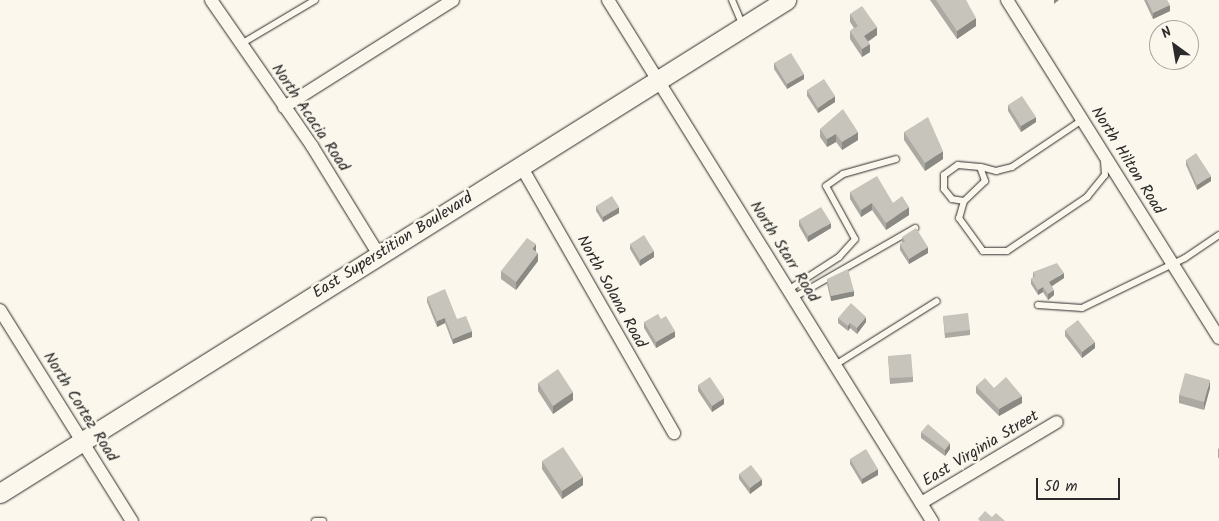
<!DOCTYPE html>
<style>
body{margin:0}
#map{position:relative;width:1219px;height:521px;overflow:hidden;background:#fbf7ec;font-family:Kalam,sans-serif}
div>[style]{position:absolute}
.roads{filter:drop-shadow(0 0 1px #2b2b2b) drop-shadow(0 0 1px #2b2b2b)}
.service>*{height:6px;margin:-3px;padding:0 3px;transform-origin:3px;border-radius:3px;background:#fbf7ec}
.minor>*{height:12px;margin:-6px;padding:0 6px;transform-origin:6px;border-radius:6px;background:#fbf7ec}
.secondary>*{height:19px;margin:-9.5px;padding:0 9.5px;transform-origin:9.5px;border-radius:9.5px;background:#fbf7ec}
.wall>*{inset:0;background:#aba9a2}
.shaded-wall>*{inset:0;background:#8b8984}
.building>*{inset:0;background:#c7c4bc}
span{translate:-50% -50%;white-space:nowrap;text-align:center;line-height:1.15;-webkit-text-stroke:5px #fbf7ec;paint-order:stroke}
.street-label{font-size:16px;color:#2b2b2b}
.north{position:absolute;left:1149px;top:20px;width:50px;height:50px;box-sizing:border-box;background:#fbf7ec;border:1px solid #a8a59f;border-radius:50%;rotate:328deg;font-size:14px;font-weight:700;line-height:20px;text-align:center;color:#2b2b2b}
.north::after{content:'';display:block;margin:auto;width:18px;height:22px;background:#2b2b2b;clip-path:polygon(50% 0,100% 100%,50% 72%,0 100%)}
.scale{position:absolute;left:1036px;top:478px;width:84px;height:22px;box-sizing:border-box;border:2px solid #2b2b2b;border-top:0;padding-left:6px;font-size:15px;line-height:18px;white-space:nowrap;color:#2b2b2b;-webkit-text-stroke:4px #fbf7ec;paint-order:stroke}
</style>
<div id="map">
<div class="roads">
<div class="service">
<i style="left:732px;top:0;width:26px;rotate:67deg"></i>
<i style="left:241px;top:44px;width:86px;rotate:-30.7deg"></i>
<i style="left:981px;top:167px;width:16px;rotate:15deg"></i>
<i style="left:996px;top:171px;width:16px;rotate:-14deg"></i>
<i style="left:1012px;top:167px;width:84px;rotate:-33.9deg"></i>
<i style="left:964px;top:201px;width:12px;rotate:-171deg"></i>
<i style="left:952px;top:199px;width:13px;rotate:-129deg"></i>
<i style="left:944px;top:189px;width:14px;rotate:-90deg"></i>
<i style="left:944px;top:175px;width:17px;rotate:-36deg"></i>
<i style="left:958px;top:165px;width:22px;rotate:5deg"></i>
<i style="left:980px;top:167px;width:15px;rotate:70deg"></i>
<i style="left:985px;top:181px;width:29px;rotate:136deg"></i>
<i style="left:964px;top:201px;width:18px;rotate:106deg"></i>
<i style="left:959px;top:218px;width:41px;rotate:54deg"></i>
<i style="left:983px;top:251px;width:24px"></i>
<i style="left:1007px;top:251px;width:97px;rotate:-34deg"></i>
<i style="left:1087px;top:197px;width:28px;rotate:-51deg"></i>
<i style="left:1105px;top:175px;width:15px;rotate:-94deg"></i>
<i style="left:788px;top:290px;width:61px;rotate:-32.9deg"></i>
<i style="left:839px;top:257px;width:24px;rotate:-48deg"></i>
<i style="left:855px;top:239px;width:60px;rotate:-118.7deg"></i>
<i style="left:826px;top:186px;width:21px;rotate:-35deg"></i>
<i style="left:843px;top:174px;width:55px;rotate:-15.8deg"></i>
<i style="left:793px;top:298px;width:141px;rotate:-29.8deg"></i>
<i style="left:1038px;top:305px;width:44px;rotate:3.9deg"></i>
<i style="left:1082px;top:308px;width:114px;rotate:-25.9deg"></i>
<i style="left:1185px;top:258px;width:41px;rotate:-34.1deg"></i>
<i style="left:835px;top:365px;width:120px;rotate:-32.1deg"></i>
<i style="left:315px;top:521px;width:8px"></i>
</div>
<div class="minor">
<i style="left:211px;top:0;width:178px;rotate:55.3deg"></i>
<i style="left:312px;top:146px;width:128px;rotate:58.4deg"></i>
<i style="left:608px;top:0;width:614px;rotate:58.12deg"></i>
<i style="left:1007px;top:0;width:399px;rotate:57.9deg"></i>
<i style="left:284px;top:107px;width:200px;rotate:-32.3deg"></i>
<i style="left:521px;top:166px;width:308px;rotate:60.2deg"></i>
<i style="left:0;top:310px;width:249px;rotate:58deg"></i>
<i style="left:921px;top:503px;width:158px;rotate:-30.8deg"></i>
</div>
<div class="secondary">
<i style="left:0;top:493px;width:928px;rotate:-32.1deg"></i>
</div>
</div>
<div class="wall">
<i style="clip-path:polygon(930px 0,966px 0,976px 26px,957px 39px)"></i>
<i style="clip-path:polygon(1144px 0,1167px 0,1170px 11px,1153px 19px)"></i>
<i style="clip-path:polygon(850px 14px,877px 35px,868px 42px,870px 52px,862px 57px,850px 39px,850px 31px,854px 28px,850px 22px)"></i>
<i style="clip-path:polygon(774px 63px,804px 79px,787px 89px,774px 69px)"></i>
<i style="clip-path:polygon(807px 90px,835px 102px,818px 113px,807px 96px)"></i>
<i style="clip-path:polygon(1008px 105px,1036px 122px,1021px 132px,1008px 111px)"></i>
<i style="clip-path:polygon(820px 129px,858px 140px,842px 150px,836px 142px,827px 147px,820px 137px)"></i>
<i style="clip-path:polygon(904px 132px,943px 159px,925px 171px,904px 140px)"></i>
<i style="clip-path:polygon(1186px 160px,1211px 181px,1197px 190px,1186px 165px)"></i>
<i style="clip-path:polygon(850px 192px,893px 203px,909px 215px,886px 230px,872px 210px,861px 217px,850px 199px)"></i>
<i style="clip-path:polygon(596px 206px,619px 213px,603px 222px,596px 211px)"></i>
<i style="clip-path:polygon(799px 220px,831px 228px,808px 242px,799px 226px)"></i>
<i style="clip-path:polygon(902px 237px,928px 253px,909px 264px,900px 250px,900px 244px,902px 243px)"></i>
<i style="clip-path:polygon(630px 244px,654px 257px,640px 266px,630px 249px)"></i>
<i style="clip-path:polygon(536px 252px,538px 261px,516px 290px,501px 279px,501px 271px)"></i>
<i style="clip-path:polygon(1033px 272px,1064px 278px,1052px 286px,1054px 295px,1048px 300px,1043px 292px,1038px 295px,1031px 284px,1031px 279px,1033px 277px)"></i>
<i style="clip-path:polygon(827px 279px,854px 296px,831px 301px,827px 284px)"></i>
<i style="clip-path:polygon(427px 297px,457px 319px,472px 337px,453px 344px,445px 323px,437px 327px,427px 302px)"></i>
<i style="clip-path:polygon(943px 316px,970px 330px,970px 335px,945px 338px)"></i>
<i style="clip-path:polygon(838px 318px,866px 322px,857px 334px,850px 328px,848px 331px,838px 323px)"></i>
<i style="clip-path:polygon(661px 319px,675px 337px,656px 348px,644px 328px,644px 322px)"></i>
<i style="clip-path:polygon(1065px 330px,1095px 348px,1082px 358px,1065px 336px)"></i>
<i style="clip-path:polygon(888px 356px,913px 377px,913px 382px,890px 384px)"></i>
<i style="clip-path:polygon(538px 383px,573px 400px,553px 414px,538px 391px)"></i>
<i style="clip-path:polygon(698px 385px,724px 404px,712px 412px,698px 391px)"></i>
<i style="clip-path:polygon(976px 386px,994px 388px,1022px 403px,999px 416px,976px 393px)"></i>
<i style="clip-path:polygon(1210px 388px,1204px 410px,1179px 403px,1179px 395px)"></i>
<i style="clip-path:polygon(921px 432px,950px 449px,945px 456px,921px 438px)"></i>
<i style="clip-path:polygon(1219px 448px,1219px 459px,1218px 457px,1218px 449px)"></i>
<i style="clip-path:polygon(850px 459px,878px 475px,862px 484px,850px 464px)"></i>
<i style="clip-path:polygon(542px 461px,583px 485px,562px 499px,542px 469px)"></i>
<i style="clip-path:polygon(739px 474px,762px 485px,750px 494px,739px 479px)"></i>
</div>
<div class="shaded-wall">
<i style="clip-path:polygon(1054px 0,1059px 0,1054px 4px)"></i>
<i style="clip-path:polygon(1170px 5px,1170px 11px,1153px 19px,1153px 13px)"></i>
<i style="clip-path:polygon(976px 18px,976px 26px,957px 39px,957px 31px)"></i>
<i style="clip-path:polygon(877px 27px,877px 35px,864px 44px,864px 36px)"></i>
<i style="clip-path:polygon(870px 44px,870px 52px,862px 57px,862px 49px)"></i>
<i style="clip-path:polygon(804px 74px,804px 79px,787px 89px,787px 84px)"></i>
<i style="clip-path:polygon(835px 96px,835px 102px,818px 113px,818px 108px)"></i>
<i style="clip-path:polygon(1036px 117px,1036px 122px,1021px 132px,1021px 126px)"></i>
<i style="clip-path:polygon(858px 132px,858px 140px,842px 150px,842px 142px)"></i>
<i style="clip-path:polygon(836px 134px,836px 142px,827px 147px,827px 139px)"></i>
<i style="clip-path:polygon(943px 151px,943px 159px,925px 171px,925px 163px)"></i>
<i style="clip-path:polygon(1211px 176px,1211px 181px,1197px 190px,1197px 185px)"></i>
<i style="clip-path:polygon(872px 203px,872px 210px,861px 217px,861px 210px)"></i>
<i style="clip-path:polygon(619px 207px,619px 213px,603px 222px,603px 217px)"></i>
<i style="clip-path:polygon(909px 207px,909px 215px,886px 230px,886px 223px)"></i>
<i style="clip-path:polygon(831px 223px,831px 228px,808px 242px,808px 236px)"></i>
<i style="clip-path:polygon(536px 244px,536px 252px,532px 249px)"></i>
<i style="clip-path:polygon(928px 247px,928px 253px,909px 264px,909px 259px)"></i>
<i style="clip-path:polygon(654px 251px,654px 257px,640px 266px,640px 260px)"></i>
<i style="clip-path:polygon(538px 253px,538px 261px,516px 290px,516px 282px)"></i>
<i style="clip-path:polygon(1064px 273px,1064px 278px,1049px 288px,1049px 282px)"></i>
<i style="clip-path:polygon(1043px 287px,1043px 292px,1038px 295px,1038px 290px)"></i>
<i style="clip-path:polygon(1054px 290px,1054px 295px,1048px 300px,1048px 294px)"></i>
<i style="clip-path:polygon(854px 291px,854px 296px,831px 301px,831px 296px)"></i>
<i style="clip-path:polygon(866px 317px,866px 322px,857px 334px,857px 328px)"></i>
<i style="clip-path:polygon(445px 318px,445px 323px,437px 327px,437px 321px)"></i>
<i style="clip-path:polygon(850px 323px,850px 328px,848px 331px,848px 326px)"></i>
<i style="clip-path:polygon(472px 331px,472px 337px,453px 344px,453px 339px)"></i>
<i style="clip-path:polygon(675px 331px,675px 337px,656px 348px,656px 342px)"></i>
<i style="clip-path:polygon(1095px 342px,1095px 348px,1082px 358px,1082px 352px)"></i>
<i style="clip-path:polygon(1210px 380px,1210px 388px,1204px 410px,1204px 402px)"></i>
<i style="clip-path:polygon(573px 392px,573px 400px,553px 414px,553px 406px)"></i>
<i style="clip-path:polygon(1022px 396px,1022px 403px,999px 416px,999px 409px)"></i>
<i style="clip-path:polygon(724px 398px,724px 404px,712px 412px,712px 406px)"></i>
<i style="clip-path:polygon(950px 443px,950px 449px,945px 456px,945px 450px)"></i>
<i style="clip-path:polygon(878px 469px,878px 475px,862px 484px,862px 479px)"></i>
<i style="clip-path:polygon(583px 477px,583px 485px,562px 499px,562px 491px)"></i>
<i style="clip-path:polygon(762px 479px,762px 485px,750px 494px,750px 488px)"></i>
</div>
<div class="building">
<i style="clip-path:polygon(936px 0,966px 0,976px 18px,957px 31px)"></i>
<i style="clip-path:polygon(1147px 0,1167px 0,1170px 5px,1153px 13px)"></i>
<i style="clip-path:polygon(862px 6px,877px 27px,864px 36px,870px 44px,862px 49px,850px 31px,858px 26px,850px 14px)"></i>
<i style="clip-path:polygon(791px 53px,804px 74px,787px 84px,774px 63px)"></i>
<i style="clip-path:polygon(824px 79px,835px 96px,818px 108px,807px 90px)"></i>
<i style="clip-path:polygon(1022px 96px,1036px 117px,1021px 126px,1008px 105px)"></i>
<i style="clip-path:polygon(843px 109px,858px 132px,842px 142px,836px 134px,827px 139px,820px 129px)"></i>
<i style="clip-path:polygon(928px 117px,943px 151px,925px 163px,904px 132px)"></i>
<i style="clip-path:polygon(1196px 153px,1211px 176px,1197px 185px,1186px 160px)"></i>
<i style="clip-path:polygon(877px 176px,893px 203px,902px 196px,909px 207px,886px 223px,872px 203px,861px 210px,850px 192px)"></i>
<i style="clip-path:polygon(612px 196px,619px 207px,603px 217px,596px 206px)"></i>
<i style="clip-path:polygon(821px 207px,831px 223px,808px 236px,799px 220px)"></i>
<i style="clip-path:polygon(916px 228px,928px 247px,909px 259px,900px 244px,905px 241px,902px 237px)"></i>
<i style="clip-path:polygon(644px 235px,654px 251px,640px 260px,630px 244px)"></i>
<i style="clip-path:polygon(527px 238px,536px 244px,532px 249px,538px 253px,516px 282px,501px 271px)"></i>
<i style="clip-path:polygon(1057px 263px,1064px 273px,1049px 282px,1054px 290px,1048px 294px,1043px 287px,1038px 290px,1031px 279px,1035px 276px,1033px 272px)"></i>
<i style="clip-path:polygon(848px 269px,854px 291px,831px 296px,827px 279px)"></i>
<i style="clip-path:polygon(445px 289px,457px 319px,466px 316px,472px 331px,453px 339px,445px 318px,437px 321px,427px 297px)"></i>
<i style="clip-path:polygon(851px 303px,866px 317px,857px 328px,850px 323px,848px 326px,838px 318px)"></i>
<i style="clip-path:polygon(968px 313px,970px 330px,945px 333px,943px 316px)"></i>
<i style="clip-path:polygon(658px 314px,661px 319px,666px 316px,675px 331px,656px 342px,644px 322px)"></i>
<i style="clip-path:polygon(1078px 320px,1095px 342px,1082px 352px,1065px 330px)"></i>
<i style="clip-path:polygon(911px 354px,913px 377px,890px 378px,888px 356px)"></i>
<i style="clip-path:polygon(558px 369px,573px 392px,553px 406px,538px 383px)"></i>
<i style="clip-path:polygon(1185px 373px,1210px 380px,1204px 402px,1179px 395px)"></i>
<i style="clip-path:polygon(710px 377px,724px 398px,712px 406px,698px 385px)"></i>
<i style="clip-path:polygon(1006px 377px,1022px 396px,999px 409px,976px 386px,985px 378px,994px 388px)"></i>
<i style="clip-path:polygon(928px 424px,950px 443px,945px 450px,921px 432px)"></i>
<i style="clip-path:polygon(563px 447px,583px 477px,562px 491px,542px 461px)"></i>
<i style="clip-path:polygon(866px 449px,878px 469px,862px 479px,850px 459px)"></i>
<i style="clip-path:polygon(751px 465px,762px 479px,750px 488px,739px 474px)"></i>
<i style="clip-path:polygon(985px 511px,992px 517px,996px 513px,1005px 521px,980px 521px,978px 519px)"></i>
</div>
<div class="street-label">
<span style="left:310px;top:118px;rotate:56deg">North Acacia Road</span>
<span style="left:1127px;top:161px;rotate:58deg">North Hilton Road</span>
<span style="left:393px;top:246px;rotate:-32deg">East Superstition Boulevard</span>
<span style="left:784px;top:252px;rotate:58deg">North Starr Road</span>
<span style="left:611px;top:292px;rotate:61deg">North Solana Road</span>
<span style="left:80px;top:407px;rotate:58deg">North Cortez Road</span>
<span style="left:981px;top:449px;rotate:-31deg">East Virginia Street</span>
</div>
<div class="north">N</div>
<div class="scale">50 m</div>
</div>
